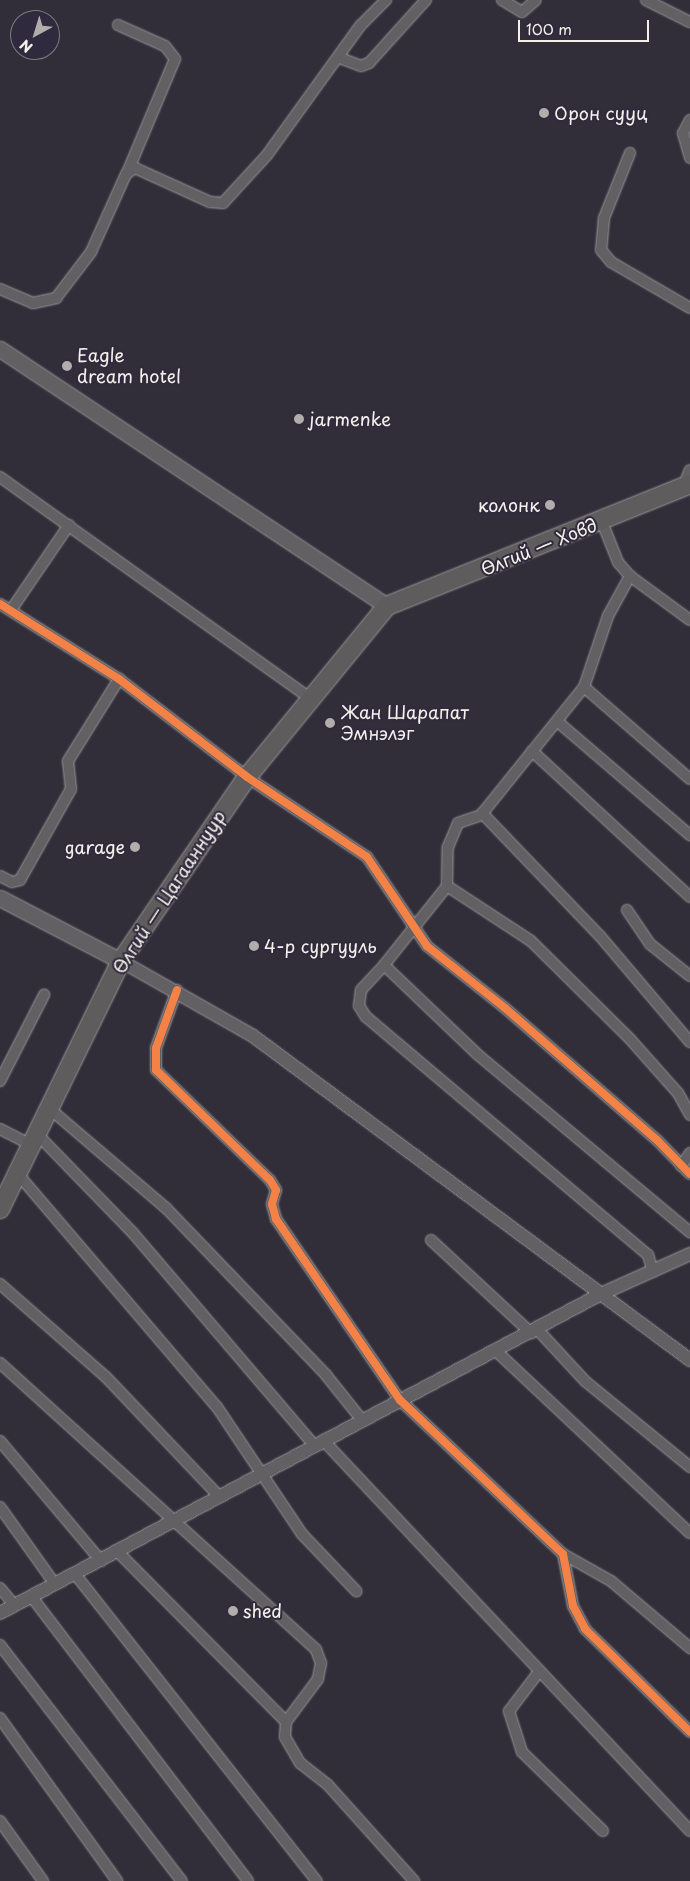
<!DOCTYPE html>
<meta charset="utf-8">
<style>
body{margin:0}
#map{position:relative;width:690px;height:1881px;overflow:hidden;background:#312e39;font-family:"Playpen Sans",sans-serif}
div>[style]{position:absolute}
.roads{filter:drop-shadow(0 0 1px #9a989b) drop-shadow(0 0 1px #9a989b)}
.minor>*{height:10px;margin:-5px;padding:0 5px;transform-origin:5px;border-radius:5px;background:#626063}
.tertiary>*{height:12px;margin:-6px;padding:0 6px;transform-origin:6px;border-radius:6px;background:#626063}
.secondary>*{height:15px;margin:-7.5px;padding:0 7.5px;transform-origin:7.5px;border-radius:7.5px;background:#626063}
.trunk>*{height:18px;margin:-9px;padding:0 9px;transform-origin:9px;border-radius:9px;background:#5f5c5d}
.cycleway>*{height:8px;margin:-4px;padding:0 4px;transform-origin:4px;border-radius:4px;background:#f48246}
.dots>*{width:14px;height:14px;translate:-50% -50%;box-sizing:border-box;border:2px solid #2f2a3d;border-radius:50%}
span{translate:-50% -50%;white-space:nowrap;text-align:center;line-height:1.15;-webkit-text-stroke:4px #2f2a3d;paint-order:stroke}
.poi-label{font-size:18px;color:#f4f1e8}
.left{translate:0 -50%;text-align:left}
.right{translate:-100% -50%;text-align:right}
.street-label{font-size:18px;color:#f4f1e8}
.north{position:absolute;left:10px;top:10px;width:50px;height:50px;box-sizing:border-box;background:#2f2a3d;border:1px solid #7e7a81;border-radius:50%;rotate:219deg;font-size:14px;font-weight:700;line-height:20px;text-align:center;color:#f4f1e8}
.north::after{content:'';display:block;margin:auto;width:18px;height:22px;background:#b0adab;clip-path:polygon(50% 0,100% 100%,50% 72%,0 100%)}
.scale{position:absolute;left:518px;top:20px;width:131px;height:22px;box-sizing:border-box;border:2px solid #f4f1e8;border-top:0;padding-left:6px;font-size:15px;line-height:18px;white-space:nowrap;color:#f4f1e8;-webkit-text-stroke:4px #2f2a3d;paint-order:stroke}
</style>
<div id="map">
<div class="roads">
<div class="minor">
<i style="left:502px;top:0;width:23px;rotate:31deg"></i>
<i style="left:522px;top:12px;width:18px;rotate:-41deg"></i>
<i style="left:646px;top:0;width:49px;rotate:26.6deg"></i>
<i style="left:118px;top:25px;width:51px;rotate:24.1deg"></i>
<i style="left:165px;top:46px;width:16px;rotate:52deg"></i>
<i style="left:175px;top:59px;width:124px;rotate:112.8deg"></i>
<i style="left:340px;top:58px;width:22px;rotate:21deg"></i>
<i style="left:361px;top:66px;width:9px;rotate:-21deg"></i>
<i style="left:369px;top:63px;width:85px;rotate:-47.9deg"></i>
<i style="left:690px;top:120px;width:15px;rotate:118deg"></i>
<i style="left:683px;top:133px;width:26px;rotate:74deg"></i>
<i style="left:630px;top:153px;width:70px;rotate:111.8deg"></i>
<i style="left:604px;top:218px;width:32px;rotate:95deg"></i>
<i style="left:601px;top:250px;width:16px;rotate:50deg"></i>
<i style="left:611px;top:262px;width:91px;rotate:30.2deg"></i>
<i style="left:0;top:289px;width:36px;rotate:23deg"></i>
<i style="left:33px;top:303px;width:24px;rotate:-12deg"></i>
<i style="left:56px;top:298px;width:58px;rotate:-52.7deg"></i>
<i style="left:91px;top:252px;width:85px;rotate:-65.8deg"></i>
<i style="left:126px;top:174px;width:11px;rotate:-34deg"></i>
<i style="left:135px;top:168px;width:82px;rotate:24.4deg"></i>
<i style="left:210px;top:202px;width:13px;rotate:4deg"></i>
<i style="left:223px;top:203px;width:65px;rotate:-47.5deg"></i>
<i style="left:267px;top:155px;width:159px;rotate:-54.2deg"></i>
<i style="left:360px;top:26px;width:37px;rotate:-45deg"></i>
<i style="left:0;top:477px;width:382px;rotate:35.5deg"></i>
<i style="left:683px;top:487px;width:18px;rotate:-68deg"></i>
<i style="left:630px;top:576px;width:74px;rotate:36.3deg"></i>
<i style="left:0;top:604px;width:141px;rotate:32.2deg"></i>
<i style="left:119px;top:679px;width:161px;rotate:37.4deg"></i>
<i style="left:247px;top:777px;width:144px;rotate:33.7deg"></i>
<i style="left:367px;top:857px;width:107px;rotate:56deg"></i>
<i style="left:427px;top:946px;width:100px;rotate:38.5deg"></i>
<i style="left:505px;top:1008px;width:201px;rotate:41deg"></i>
<i style="left:657px;top:1140px;width:47px;rotate:45.9deg"></i>
<i style="left:11px;top:610px;width:103px;rotate:-55.7deg"></i>
<i style="left:584px;top:687px;width:140px;rotate:41deg"></i>
<i style="left:558px;top:722px;width:174px;rotate:40.6deg"></i>
<i style="left:532px;top:751px;width:215px;rotate:42.7deg"></i>
<i style="left:482px;top:813px;width:170px;rotate:46.2deg"></i>
<i style="left:600px;top:936px;width:139px;rotate:49.7deg"></i>
<i style="left:0;top:876px;width:13px;rotate:27deg"></i>
<i style="left:12px;top:882px;width:8px;rotate:-14deg"></i>
<i style="left:20px;top:880px;width:104px;rotate:-60.7deg"></i>
<i style="left:71px;top:789px;width:28px;rotate:-96deg"></i>
<i style="left:68px;top:761px;width:97px;rotate:-58.1deg"></i>
<i style="left:447px;top:886px;width:100px;rotate:33.2deg"></i>
<i style="left:531px;top:941px;width:139px;rotate:44.7deg"></i>
<i style="left:630px;top:1039px;width:72px;rotate:48.4deg"></i>
<i style="left:678px;top:1093px;width:25px;rotate:61deg"></i>
<i style="left:627px;top:910px;width:41px;rotate:55.9deg"></i>
<i style="left:650px;top:944px;width:51px;rotate:38.7deg"></i>
<i style="left:384px;top:965px;width:101px;rotate:-51.4deg"></i>
<i style="left:447px;top:886px;width:39px;rotate:-89deg"></i>
<i style="left:448px;top:847px;width:26px;rotate:-67deg"></i>
<i style="left:458px;top:823px;width:24px;rotate:-19deg"></i>
<i style="left:481px;top:815px;width:164px;rotate:-51.2deg"></i>
<i style="left:584px;top:687px;width:75px;rotate:-71.3deg"></i>
<i style="left:608px;top:616px;width:46px;rotate:-61.2deg"></i>
<i style="left:630px;top:576px;width:18px;rotate:-131deg"></i>
<i style="left:618px;top:562px;width:43px;rotate:-111.8deg"></i>
<i style="left:177px;top:990px;width:62px;rotate:109.9deg"></i>
<i style="left:156px;top:1048px;width:22px;rotate:90deg"></i>
<i style="left:156px;top:1070px;width:158px;rotate:44deg"></i>
<i style="left:270px;top:1180px;width:12px;rotate:59deg"></i>
<i style="left:276px;top:1190px;width:15px;rotate:106deg"></i>
<i style="left:272px;top:1204px;width:16px;rotate:75deg"></i>
<i style="left:276px;top:1219px;width:219px;rotate:55.6deg"></i>
<i style="left:400px;top:1400px;width:224px;rotate:43.4deg"></i>
<i style="left:563px;top:1554px;width:53px;rotate:79.1deg"></i>
<i style="left:573px;top:1606px;width:26px;rotate:62deg"></i>
<i style="left:585px;top:1629px;width:147px;rotate:44.4deg"></i>
<i style="left:0;top:1081px;width:97px;rotate:-62.9deg"></i>
<i style="left:50px;top:1109px;width:153px;rotate:40.5deg"></i>
<i style="left:166px;top:1208px;width:231px;rotate:46.2deg"></i>
<i style="left:326px;top:1375px;width:58px;rotate:51.3deg"></i>
<i style="left:0;top:1129px;width:35px;rotate:27deg"></i>
<i style="left:37px;top:1134px;width:138px;rotate:45.9deg"></i>
<i style="left:133px;top:1233px;width:279px;rotate:49.5deg"></i>
<i style="left:681px;top:1166px;width:16px;rotate:-55deg"></i>
<i style="left:17px;top:1173px;width:308px;rotate:49.5deg"></i>
<i style="left:217px;top:1407px;width:153px;rotate:56.2deg"></i>
<i style="left:302px;top:1534px;width:79px;rotate:46.5deg"></i>
<i style="left:431px;top:1240px;width:137px;rotate:42.9deg"></i>
<i style="left:653px;top:1272px;width:18px;rotate:-106deg"></i>
<i style="left:648px;top:1255px;width:369px;rotate:-139.8deg"></i>
<i style="left:366px;top:1017px;width:13px;rotate:-122deg"></i>
<i style="left:359px;top:1006px;width:16px;rotate:-83deg"></i>
<i style="left:361px;top:990px;width:34px;rotate:-47deg"></i>
<i style="left:384px;top:965px;width:129px;rotate:43.7deg"></i>
<i style="left:477px;top:1054px;width:278px;rotate:39.9deg"></i>
<i style="left:0;top:1284px;width:141px;rotate:41.3deg"></i>
<i style="left:106px;top:1377px;width:164px;rotate:46.5deg"></i>
<i style="left:537px;top:1329px;width:71px;rotate:47.3deg"></i>
<i style="left:585px;top:1381px;width:136px;rotate:39.3deg"></i>
<i style="left:495px;top:1350px;width:267px;rotate:43.2deg"></i>
<i style="left:0;top:1363px;width:427px;rotate:42.2deg"></i>
<i style="left:316px;top:1650px;width:14px;rotate:69deg"></i>
<i style="left:321px;top:1663px;width:16px;rotate:101deg"></i>
<i style="left:318px;top:1679px;width:54px;rotate:126.7deg"></i>
<i style="left:286px;top:1722px;width:15px;rotate:94deg"></i>
<i style="left:285px;top:1737px;width:30px;rotate:60deg"></i>
<i style="left:300px;top:1763px;width:36px;rotate:38deg"></i>
<i style="left:328px;top:1785px;width:129px;rotate:48.1deg"></i>
<i style="left:323px;top:1440px;width:536px;rotate:46.81deg"></i>
<i style="left:0;top:1441px;width:157px;rotate:49.9deg"></i>
<i style="left:0;top:1507px;width:95px;rotate:54.5deg"></i>
<i style="left:118px;top:1552px;width:239px;rotate:45.3deg"></i>
<i style="left:563px;top:1554px;width:55px;rotate:29.4deg"></i>
<i style="left:611px;top:1581px;width:104px;rotate:40.3deg"></i>
<i style="left:75px;top:1574px;width:391px;rotate:51.8deg"></i>
<i style="left:0;top:1588px;width:23px;rotate:50deg"></i>
<i style="left:31px;top:1596px;width:358px;rotate:52.7deg"></i>
<i style="left:0;top:1645px;width:298px;rotate:52.4deg"></i>
<i style="left:538px;top:1673px;width:48px;rotate:127.3deg"></i>
<i style="left:509px;top:1711px;width:43px;rotate:72.4deg"></i>
<i style="left:522px;top:1752px;width:113px;rotate:44.3deg"></i>
<i style="left:0;top:1718px;width:201px;rotate:54.3deg"></i>
<i style="left:0;top:1821px;width:74px;rotate:54.4deg"></i>
</div>
<div class="tertiary">
<i style="left:121px;top:961px;width:152px;rotate:29.6deg"></i>
<i style="left:253px;top:1036px;width:544px;rotate:36.55deg"></i>
<i style="left:0;top:1613px;width:680px;rotate:-27.96deg"></i>
<i style="left:601px;top:1294px;width:98px;rotate:-24.2deg"></i>
</div>
<div class="secondary">
<i style="left:0;top:349px;width:465px;rotate:33.6deg"></i>
<i style="left:0;top:898px;width:136px;rotate:27.5deg"></i>
</div>
<div class="trunk">
<i style="left:0;top:1209px;width:276px;rotate:-64deg"></i>
<i style="left:121px;top:961px;width:223px;rotate:-55.6deg"></i>
<i style="left:247px;top:777px;width:221px;rotate:-50.7deg"></i>
<i style="left:387px;top:606px;width:327px;rotate:-21.9deg"></i>
</div>
</div>
<div class="cycleway">
<i style="left:0;top:604px;width:141px;rotate:32.2deg"></i>
<i style="left:119px;top:679px;width:161px;rotate:37.4deg"></i>
<i style="left:247px;top:777px;width:144px;rotate:33.7deg"></i>
<i style="left:367px;top:857px;width:107px;rotate:56deg"></i>
<i style="left:427px;top:946px;width:100px;rotate:38.5deg"></i>
<i style="left:505px;top:1008px;width:201px;rotate:41deg"></i>
<i style="left:657px;top:1140px;width:47px;rotate:45.9deg"></i>
<i style="left:177px;top:990px;width:62px;rotate:109.9deg"></i>
<i style="left:156px;top:1048px;width:22px;rotate:90deg"></i>
<i style="left:156px;top:1070px;width:158px;rotate:44deg"></i>
<i style="left:270px;top:1180px;width:12px;rotate:59deg"></i>
<i style="left:276px;top:1190px;width:15px;rotate:106deg"></i>
<i style="left:272px;top:1204px;width:16px;rotate:75deg"></i>
<i style="left:276px;top:1219px;width:219px;rotate:55.6deg"></i>
<i style="left:400px;top:1400px;width:224px;rotate:43.4deg"></i>
<i style="left:563px;top:1554px;width:53px;rotate:79.1deg"></i>
<i style="left:573px;top:1606px;width:26px;rotate:62deg"></i>
<i style="left:585px;top:1629px;width:147px;rotate:44.4deg"></i>
</div>
<div class="dots">
<i style="left:544px;top:113px;background:#b0adab"></i>
<i style="left:67px;top:366px;background:#b0adab"></i>
<i style="left:299px;top:419px;background:#b0adab"></i>
<i style="left:550px;top:505px;background:#b0adab"></i>
<i style="left:330px;top:723px;background:#b0adab"></i>
<i style="left:135px;top:847px;background:#b0adab"></i>
<i style="left:254px;top:946px;background:#b0adab"></i>
<i style="left:233px;top:1611px;background:#b0adab"></i>
</div>
<div class="poi-label">
<span class="left" style="left:554px;top:113px">Орон сууц</span>
<span class="left" style="left:77px;top:366px">Eagle<br>dream hotel</span>
<span class="left" style="left:309px;top:419px">jarmenke</span>
<span class="right" style="left:540px;top:505px">колонк</span>
<span class="left" style="left:341px;top:723px">Жан Шарапат<br>Эмнэлэг</span>
<span class="right" style="left:125px;top:847px">garage</span>
<span class="left" style="left:264px;top:946px">4-р сургууль</span>
<span class="left" style="left:243px;top:1611px">shed</span>
</div>
<div class="street-label">
<span style="left:539px;top:547px;rotate:-22deg">Өлгий — Ховд</span>
<span style="left:169px;top:892px;rotate:-57deg">Өлгий — Цагааннуур</span>
</div>
<div class="north">N</div>
<div class="scale">100 m</div>
</div>
